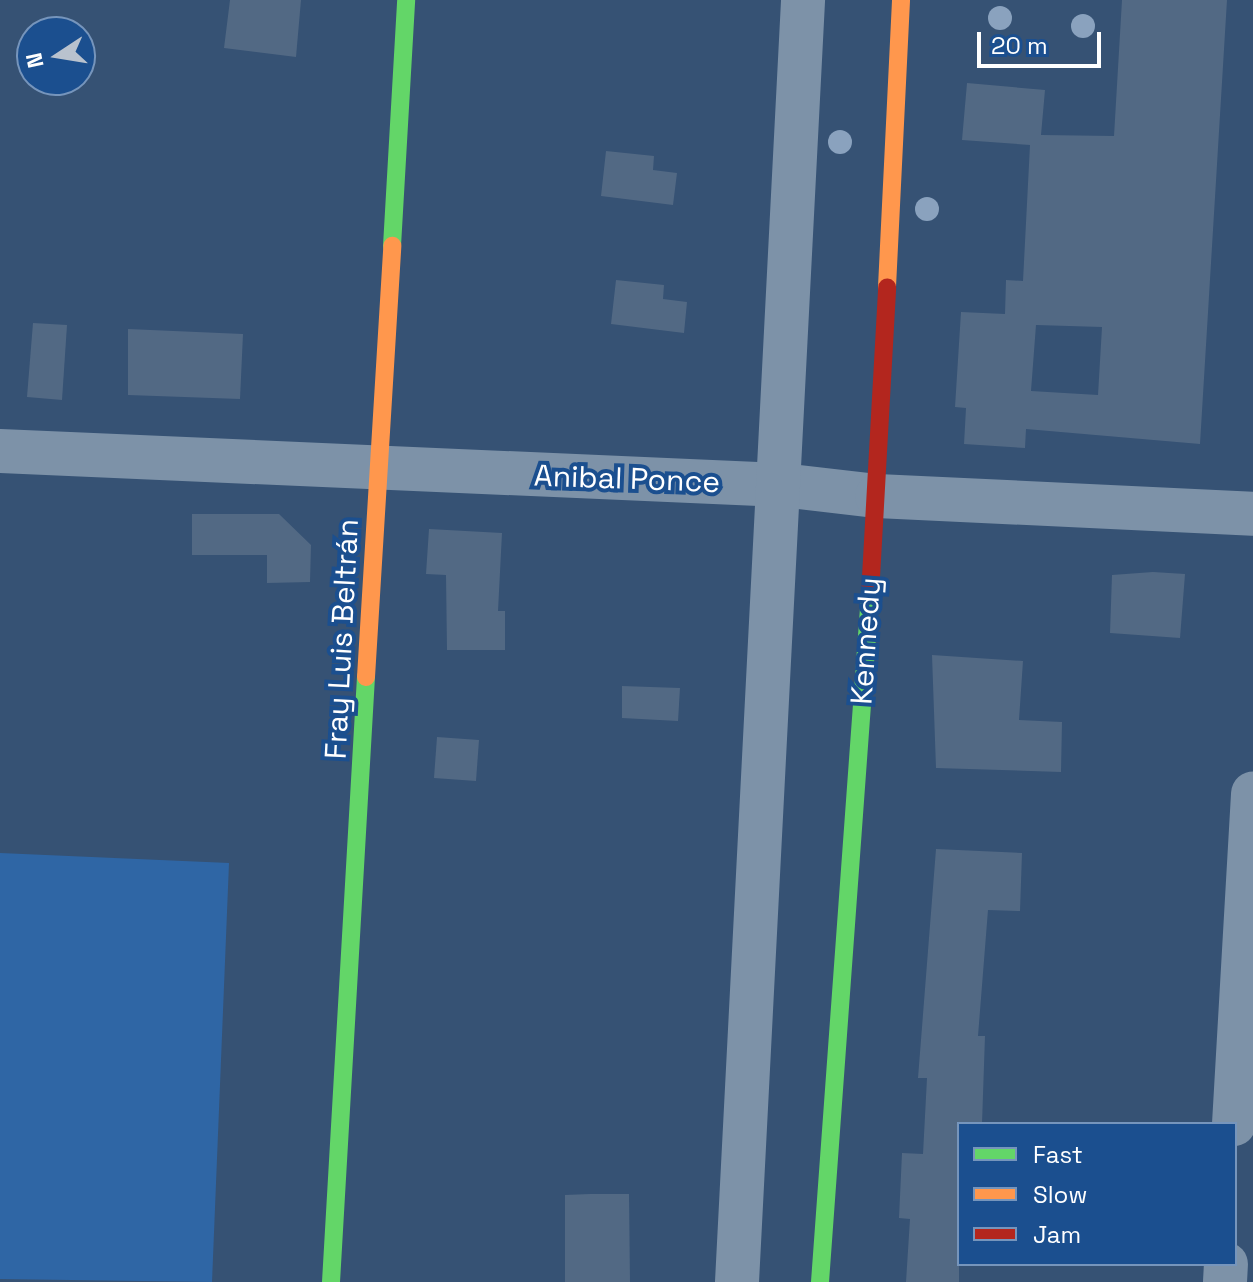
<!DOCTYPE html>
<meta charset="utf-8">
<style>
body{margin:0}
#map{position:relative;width:1253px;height:1282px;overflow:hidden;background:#365274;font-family:"Space Grotesk",sans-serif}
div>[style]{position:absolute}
.green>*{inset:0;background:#2f66a5}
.building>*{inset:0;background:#526984}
.street>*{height:44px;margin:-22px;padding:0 22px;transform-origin:22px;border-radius:22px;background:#7d92a8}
.fast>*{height:18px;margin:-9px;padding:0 9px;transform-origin:9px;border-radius:9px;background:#63d668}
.slow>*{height:18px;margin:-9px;padding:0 9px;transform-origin:9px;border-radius:9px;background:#ff974d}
.jam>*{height:18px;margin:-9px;padding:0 9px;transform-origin:9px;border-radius:9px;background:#b3261e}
.trees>*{width:24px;height:24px;margin:-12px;border-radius:50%;background:#8aa2be}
span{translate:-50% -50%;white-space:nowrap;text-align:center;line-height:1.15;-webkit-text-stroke:8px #1b4f8f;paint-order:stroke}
.street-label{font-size:30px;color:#fff}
.legend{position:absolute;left:957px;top:1122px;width:280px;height:144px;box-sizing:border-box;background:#1b4f8f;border:2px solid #7695bc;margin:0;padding:10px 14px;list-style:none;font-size:24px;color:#fff}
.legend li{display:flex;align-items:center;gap:16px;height:40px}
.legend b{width:40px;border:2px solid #7695bc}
.north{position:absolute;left:16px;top:16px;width:80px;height:80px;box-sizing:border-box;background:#1b4f8f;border:2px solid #7695bc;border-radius:50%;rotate:258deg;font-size:22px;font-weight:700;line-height:32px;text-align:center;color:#fff}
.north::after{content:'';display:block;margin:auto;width:28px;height:36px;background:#b9c2ce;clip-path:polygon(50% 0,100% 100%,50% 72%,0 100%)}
.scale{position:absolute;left:977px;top:32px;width:124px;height:36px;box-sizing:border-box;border:4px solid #fff;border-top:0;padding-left:10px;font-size:24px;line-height:28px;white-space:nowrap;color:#fff;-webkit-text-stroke:6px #1b4f8f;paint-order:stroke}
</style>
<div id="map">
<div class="green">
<i style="clip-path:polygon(0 853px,229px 863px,212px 1282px,0 1279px)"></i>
</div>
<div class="building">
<i style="clip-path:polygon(230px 0,301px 0,296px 57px,224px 48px)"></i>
<i style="clip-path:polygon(evenodd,1122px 0,1227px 0,1200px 444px,1026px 429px,1025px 448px,964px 444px,966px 408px,955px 407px,961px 312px,1005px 314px,1006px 280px,1023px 281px,1030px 145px,962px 140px,967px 83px,1045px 90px,1041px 135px,1114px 136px,1122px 0,1036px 325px,1102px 327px,1098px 395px,1031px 391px,1036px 325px)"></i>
<i style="clip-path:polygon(606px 151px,654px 156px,653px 170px,677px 173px,673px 205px,601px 196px)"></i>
<i style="clip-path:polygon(616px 280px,664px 285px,663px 299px,687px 302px,684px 333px,611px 324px)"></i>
<i style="clip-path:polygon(33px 323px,67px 325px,62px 400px,27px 397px)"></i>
<i style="clip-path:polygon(128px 329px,243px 334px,240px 399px,128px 395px)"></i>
<i style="clip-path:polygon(192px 514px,279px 514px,311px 545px,310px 582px,267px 583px,267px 555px,192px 555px)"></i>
<i style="clip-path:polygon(429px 529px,502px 533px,498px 611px,505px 611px,505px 650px,447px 650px,446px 575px,426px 574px)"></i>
<i style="clip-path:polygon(1153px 572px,1185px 574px,1180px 638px,1110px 633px,1112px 575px)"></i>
<i style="clip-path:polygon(932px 655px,1023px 661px,1019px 720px,1062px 722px,1061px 772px,936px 768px)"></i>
<i style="clip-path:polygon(622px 686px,680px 688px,678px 721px,622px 718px)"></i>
<i style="clip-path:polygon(437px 737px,479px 740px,476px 781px,434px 778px)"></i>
<i style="clip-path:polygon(936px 849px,1022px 853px,1020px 911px,988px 910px,978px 1036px,985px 1036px,982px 1124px,959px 1124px,959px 1282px,906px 1282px,910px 1219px,899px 1218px,902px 1153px,923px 1154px,927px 1078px,918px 1078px)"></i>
<i style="clip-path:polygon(590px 1194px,629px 1194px,630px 1282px,565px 1282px,565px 1195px)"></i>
</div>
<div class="street">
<i style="left:0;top:451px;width:783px;rotate:2.49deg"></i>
<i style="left:782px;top:485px;width:96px;rotate:6.6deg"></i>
<i style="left:877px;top:496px;width:376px;rotate:2.7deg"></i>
<i style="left:1234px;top:1124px;width:331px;rotate:-86.7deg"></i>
<i style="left:737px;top:1282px;width:1284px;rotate:-87.05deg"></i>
<i style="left:1225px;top:1282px;width:18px;rotate:-87deg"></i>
</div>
<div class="fast">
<i style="left:392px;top:246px;width:246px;rotate:-86.7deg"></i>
<i style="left:331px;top:1282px;width:606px;rotate:-86.69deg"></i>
<i style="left:820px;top:1282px;width:689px;rotate:-85.84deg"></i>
</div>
<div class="slow">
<i style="left:887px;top:287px;width:287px;rotate:-87.2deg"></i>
<i style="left:366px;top:677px;width:432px;rotate:-86.5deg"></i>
</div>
<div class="jam">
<i style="left:870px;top:595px;width:308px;rotate:-86.8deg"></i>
</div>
<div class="trees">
<i style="left:1000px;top:18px"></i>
<i style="left:1083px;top:26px"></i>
<i style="left:840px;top:142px"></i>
<i style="left:927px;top:209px"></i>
</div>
<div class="street-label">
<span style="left:627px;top:479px;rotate:2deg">Anibal Ponce</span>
<span style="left:342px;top:639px;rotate:-87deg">Fray Luis Beltrán</span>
<span style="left:866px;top:641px;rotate:-86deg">Kennedy</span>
</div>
<ul class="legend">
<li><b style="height:10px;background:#63d668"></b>Fast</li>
<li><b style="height:10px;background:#ff974d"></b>Slow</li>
<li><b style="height:10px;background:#b3261e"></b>Jam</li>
</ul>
<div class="north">N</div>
<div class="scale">20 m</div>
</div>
